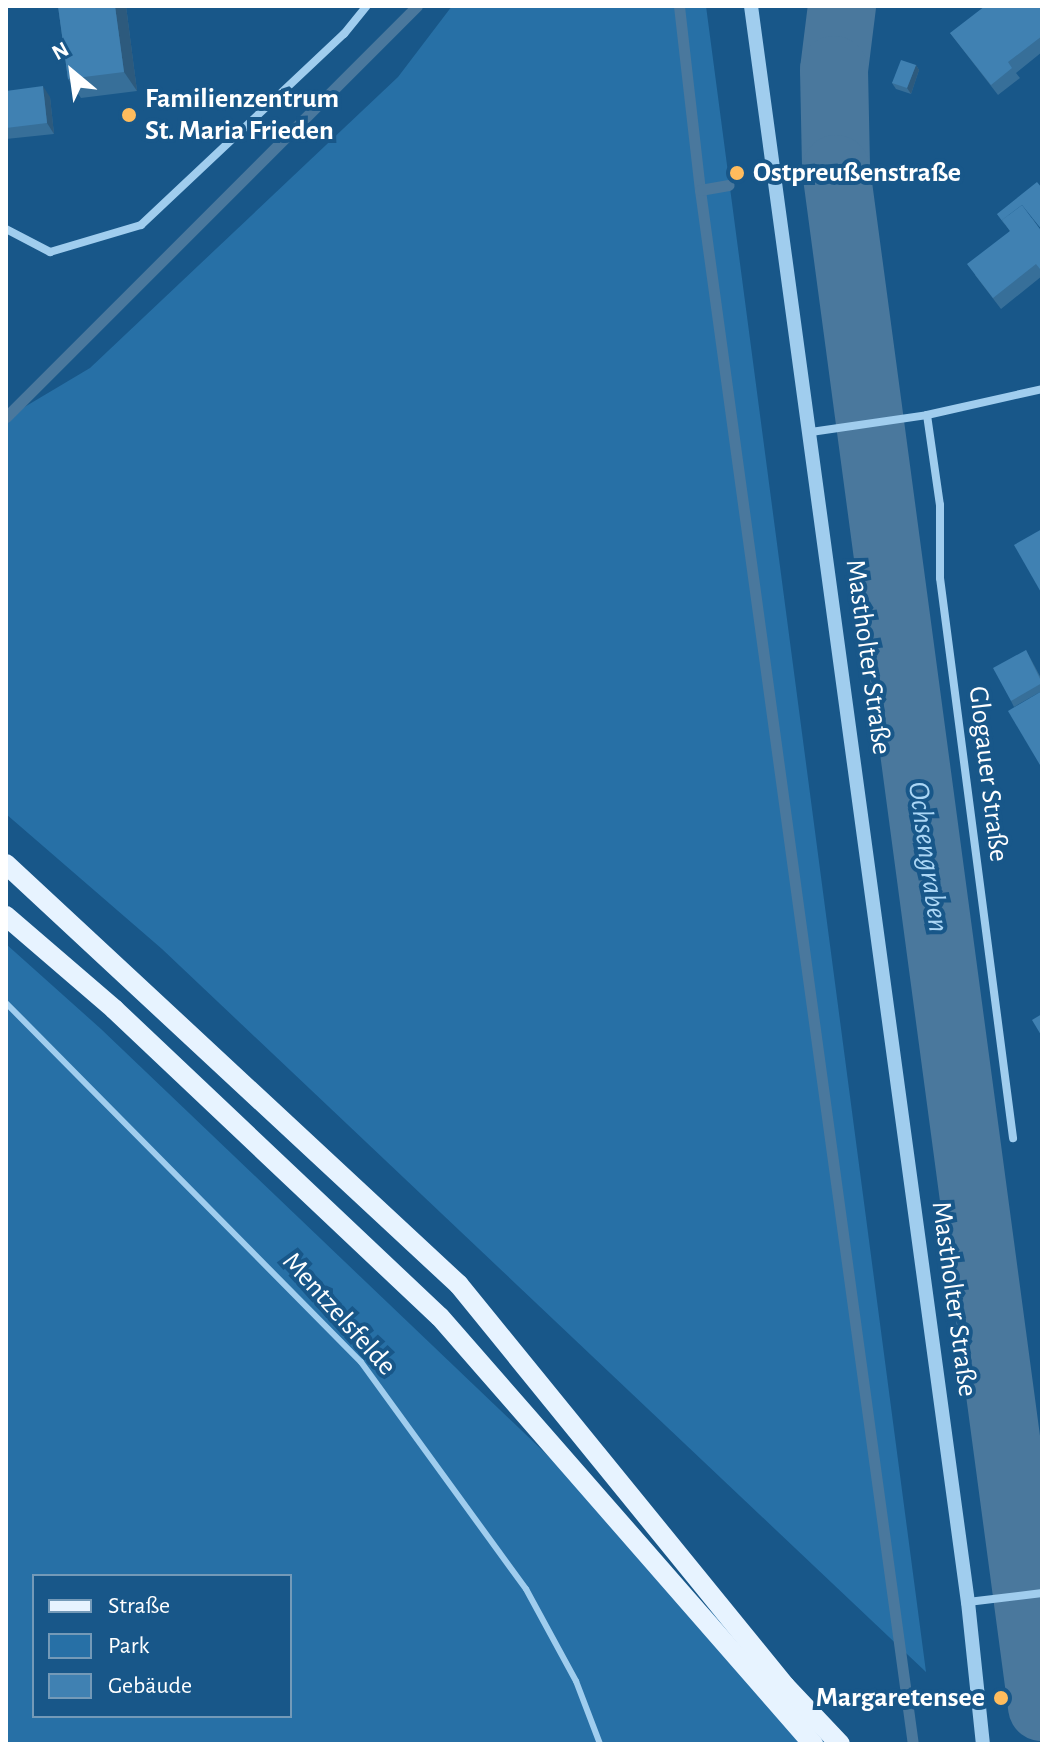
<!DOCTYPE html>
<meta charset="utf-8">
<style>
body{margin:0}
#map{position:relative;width:1048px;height:1750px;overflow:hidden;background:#185789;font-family:"Alegreya Sans",sans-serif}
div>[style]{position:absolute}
.green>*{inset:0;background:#2770a6}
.stream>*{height:11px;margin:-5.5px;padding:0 5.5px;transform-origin:5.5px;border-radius:5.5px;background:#4a789d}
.river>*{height:68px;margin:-34px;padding:0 34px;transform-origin:34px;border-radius:34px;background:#4a789d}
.service>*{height:6px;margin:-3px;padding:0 3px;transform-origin:3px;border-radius:3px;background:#a0cdee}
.minor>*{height:8px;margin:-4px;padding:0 4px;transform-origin:4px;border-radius:4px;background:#a0cdee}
.tertiary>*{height:14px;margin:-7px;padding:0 7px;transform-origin:7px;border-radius:7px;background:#a0cdee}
.primary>*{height:20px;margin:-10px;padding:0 10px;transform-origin:10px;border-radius:10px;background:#e7f3ff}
.wall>*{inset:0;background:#376f99}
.shaded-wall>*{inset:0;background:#2d5a7d}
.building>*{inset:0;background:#4081b2}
.dots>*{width:22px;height:22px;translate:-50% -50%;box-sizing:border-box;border:4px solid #185789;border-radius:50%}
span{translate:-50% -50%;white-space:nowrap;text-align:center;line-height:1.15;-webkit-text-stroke:8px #185789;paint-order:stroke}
.poi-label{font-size:28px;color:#fff;font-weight:700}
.left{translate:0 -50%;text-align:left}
.right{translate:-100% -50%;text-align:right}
.street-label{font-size:28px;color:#fff}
.water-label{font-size:30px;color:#abd6f5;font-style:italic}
.frame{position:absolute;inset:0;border:8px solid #fff;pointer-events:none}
.legend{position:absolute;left:32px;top:1574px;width:260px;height:144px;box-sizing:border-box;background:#185789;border:2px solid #749ab8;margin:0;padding:10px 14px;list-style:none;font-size:24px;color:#fff}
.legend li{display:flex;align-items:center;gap:16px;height:40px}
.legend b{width:40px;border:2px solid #749ab8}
.north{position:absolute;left:32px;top:32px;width:80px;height:80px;-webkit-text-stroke:6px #185789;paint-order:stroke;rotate:331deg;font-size:22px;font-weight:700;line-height:32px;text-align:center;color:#fff}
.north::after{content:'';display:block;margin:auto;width:28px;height:36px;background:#fff;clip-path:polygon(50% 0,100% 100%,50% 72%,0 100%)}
</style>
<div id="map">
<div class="green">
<i style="clip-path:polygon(452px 6px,706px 6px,926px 1672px,162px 949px,6px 814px,6px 418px,90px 368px,398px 77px)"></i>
<i style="clip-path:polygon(evenodd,6px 944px,101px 1029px,787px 1684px,842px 1744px,6px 1744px,6px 944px,34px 1576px,290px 1576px,290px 1716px,34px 1716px,34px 1576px)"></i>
</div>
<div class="stream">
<i style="left:679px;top:6px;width:185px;rotate:83.5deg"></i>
<i style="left:700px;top:190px;width:1569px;rotate:82.2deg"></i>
<i style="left:810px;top:173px;width:26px;rotate:-9deg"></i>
<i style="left:700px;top:190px;width:29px;rotate:-10deg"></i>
<i style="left:6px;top:417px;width:581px;rotate:-45deg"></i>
</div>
<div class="river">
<i style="left:842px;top:6px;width:64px;rotate:97.1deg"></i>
<i style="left:834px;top:70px;width:99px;rotate:88.8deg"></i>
<i style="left:836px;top:169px;width:1552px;rotate:82.37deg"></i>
</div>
<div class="service">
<i style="left:6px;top:1003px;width:505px;rotate:45.32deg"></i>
<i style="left:361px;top:1362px;width:281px;rotate:54deg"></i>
<i style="left:526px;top:1589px;width:105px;rotate:61.5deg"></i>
<i style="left:576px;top:1681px;width:67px;rotate:69.1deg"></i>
</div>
<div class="minor">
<i style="left:6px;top:229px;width:50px;rotate:27.6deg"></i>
<i style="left:50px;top:252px;width:95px;rotate:-16.5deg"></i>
<i style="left:141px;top:225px;width:279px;rotate:-43.3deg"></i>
<i style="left:344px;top:34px;width:36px;rotate:-51deg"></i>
<i style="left:927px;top:415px;width:91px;rotate:81.8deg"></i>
<i style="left:940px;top:505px;width:73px;rotate:90deg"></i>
<i style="left:940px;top:578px;width:565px;rotate:82.57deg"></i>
<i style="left:811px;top:432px;width:117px;rotate:-8.3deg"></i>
<i style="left:927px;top:415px;width:118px;rotate:-12.7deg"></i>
<i style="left:968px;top:1602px;width:75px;rotate:-6.9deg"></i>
</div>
<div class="tertiary">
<i style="left:751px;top:6px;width:1611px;rotate:82.26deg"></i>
<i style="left:968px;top:1602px;width:143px;rotate:84deg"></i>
</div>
<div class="primary">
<i style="left:6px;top:864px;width:618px;rotate:42.9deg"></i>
<i style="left:459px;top:1285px;width:517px;rotate:50.89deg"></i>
<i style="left:785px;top:1686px;width:80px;rotate:46.5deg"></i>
<i style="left:6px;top:916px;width:143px;rotate:40.7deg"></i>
<i style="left:114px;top:1009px;width:448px;rotate:43.4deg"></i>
<i style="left:440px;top:1317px;width:567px;rotate:48.86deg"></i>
</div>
<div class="wall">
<i style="clip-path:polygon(58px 6px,126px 6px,137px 91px,81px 98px,68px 79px)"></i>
<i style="clip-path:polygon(1042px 6px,1042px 52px,1016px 73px,1020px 78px,998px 95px,950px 33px)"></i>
<i style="clip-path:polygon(916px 65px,919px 70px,911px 94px,896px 89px,892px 83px)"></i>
<i style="clip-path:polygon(6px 91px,50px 97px,54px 134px,6px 139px)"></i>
<i style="clip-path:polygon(997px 214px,1032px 218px,1042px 232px,1042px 276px,1001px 309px,975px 275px,1010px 231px)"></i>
<i style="clip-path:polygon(1026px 650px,1042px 680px,1042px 691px,1014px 707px,1011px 701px)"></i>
</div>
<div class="shaded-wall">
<i style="clip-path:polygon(115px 6px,126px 6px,137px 91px,124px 72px)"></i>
<i style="clip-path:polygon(916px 65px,919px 70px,911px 94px,907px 88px)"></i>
<i style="clip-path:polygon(43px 86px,50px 97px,54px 134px,47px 123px)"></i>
</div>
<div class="building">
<i style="clip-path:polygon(58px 6px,115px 6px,124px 72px,68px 79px)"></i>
<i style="clip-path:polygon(985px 6px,1042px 6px,1042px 36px,1008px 62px,1012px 68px,991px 85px,950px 33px)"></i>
<i style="clip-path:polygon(901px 60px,916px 65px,907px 88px,892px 83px)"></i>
<i style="clip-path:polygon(43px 86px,47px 123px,6px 128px,6px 91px)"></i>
<i style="clip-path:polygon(1037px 182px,1042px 188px,1042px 230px,1022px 205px,1002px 220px,1006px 226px,997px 214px)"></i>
<i style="clip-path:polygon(1022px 205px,1042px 232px,1042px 267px,1040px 269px,1036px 264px,993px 298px,967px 264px,1010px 231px,1002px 220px)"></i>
<i style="clip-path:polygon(1042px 529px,1042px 594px,1014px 545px)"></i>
<i style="clip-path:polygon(1026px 650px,1042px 683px,1011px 701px,993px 668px)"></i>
<i style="clip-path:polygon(1042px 691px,1042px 763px,1040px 765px,1008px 711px)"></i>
<i style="clip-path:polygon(1042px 1014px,1042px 1034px,1041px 1035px,1032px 1020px)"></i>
</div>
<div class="dots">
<i style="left:129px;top:115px;background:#ffbc5d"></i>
<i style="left:737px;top:173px;background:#ffbc5d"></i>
<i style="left:1001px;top:1698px;background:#ffbc5d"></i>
</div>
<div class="poi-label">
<span class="left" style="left:145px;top:115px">Familienzentrum<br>St. Maria Frieden</span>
<span class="left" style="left:753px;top:173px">Ostpreußenstraße</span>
<span class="right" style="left:985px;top:1698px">Margaretensee</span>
</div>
<div class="street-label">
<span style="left:868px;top:657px;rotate:82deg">Mastholter Straße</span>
<span style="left:988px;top:774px;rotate:83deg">Glogauer Straße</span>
<span style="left:954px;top:1299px;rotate:82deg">Mastholter Straße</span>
<span style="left:339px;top:1314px;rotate:48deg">Mentzelsfelde</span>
</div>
<div class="water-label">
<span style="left:928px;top:857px;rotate:82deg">Ochsengraben</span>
</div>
<div class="frame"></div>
<ul class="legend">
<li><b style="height:10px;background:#e7f3ff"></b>Straße</li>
<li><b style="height:22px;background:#2770a6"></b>Park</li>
<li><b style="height:22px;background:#4081b2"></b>Gebäude</li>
</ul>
<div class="north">N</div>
</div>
